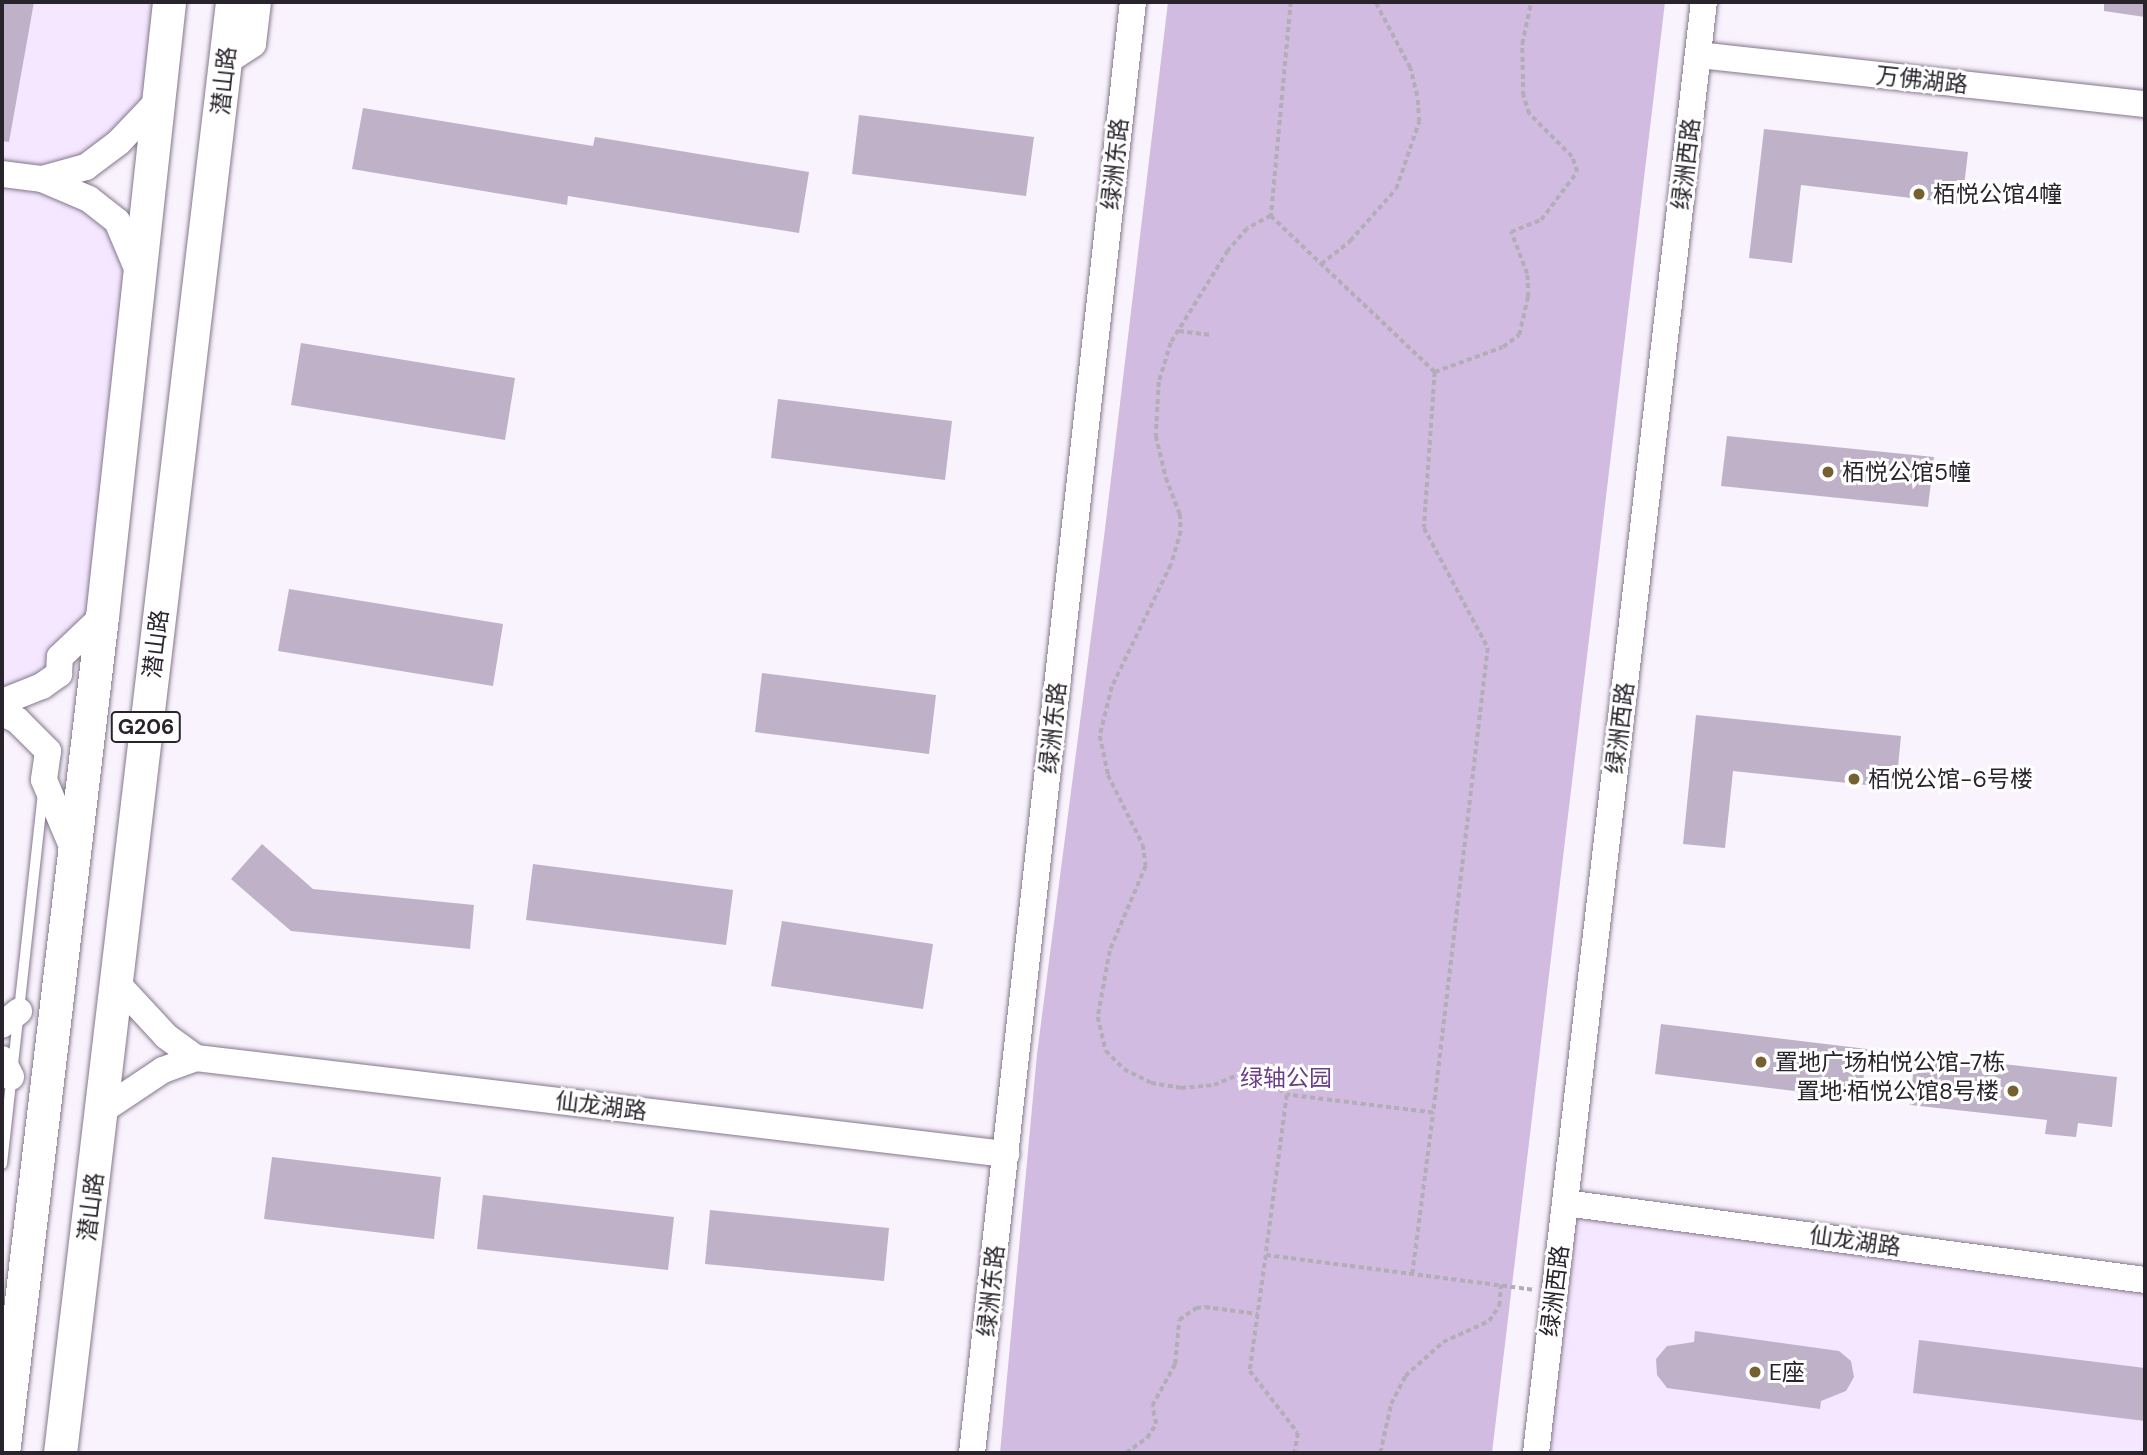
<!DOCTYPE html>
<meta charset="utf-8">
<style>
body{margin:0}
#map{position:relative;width:2147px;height:1455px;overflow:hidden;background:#f9f3fd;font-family:"DM Sans","Noto Sans SC",sans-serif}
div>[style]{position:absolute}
.built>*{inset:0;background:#f5e7ff}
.green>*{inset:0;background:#d1bbe0}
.building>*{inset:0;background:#bfb2c8}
.path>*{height:3.5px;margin-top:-1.75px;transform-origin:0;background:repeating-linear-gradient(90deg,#b2adb6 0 5px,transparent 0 8.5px)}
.roads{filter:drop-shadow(0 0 2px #84778c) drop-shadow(0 0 2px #84778c)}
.service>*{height:10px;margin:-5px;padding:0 5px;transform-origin:5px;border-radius:5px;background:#fff}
.tertiary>*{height:26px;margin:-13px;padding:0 13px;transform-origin:13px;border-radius:13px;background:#fff}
.primary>*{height:33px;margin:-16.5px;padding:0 16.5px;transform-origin:16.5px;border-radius:16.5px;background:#fff}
.dots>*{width:19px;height:19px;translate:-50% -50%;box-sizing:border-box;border:4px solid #fff;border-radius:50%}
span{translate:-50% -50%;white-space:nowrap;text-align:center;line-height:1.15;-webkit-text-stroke:6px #fff;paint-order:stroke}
.shield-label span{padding:2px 5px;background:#fff;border:2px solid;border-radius:5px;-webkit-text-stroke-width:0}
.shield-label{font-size:21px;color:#29242c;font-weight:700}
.street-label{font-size:23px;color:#29242c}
.poi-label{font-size:23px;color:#29242c}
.left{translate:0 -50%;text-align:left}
.right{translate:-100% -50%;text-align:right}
.park-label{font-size:23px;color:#6c3d87}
.frame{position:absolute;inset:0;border:4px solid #29242c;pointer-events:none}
</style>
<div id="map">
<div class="built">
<i style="clip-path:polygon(2px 2px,169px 2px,157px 102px,119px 142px,43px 179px,89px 199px,139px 273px,102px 617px,60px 656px,2px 702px)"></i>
<i style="clip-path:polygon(1565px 1203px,2145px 1280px,2145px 1453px,1536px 1453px)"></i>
</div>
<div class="green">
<i style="clip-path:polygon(1168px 2px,1665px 2px,1492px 1453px,1000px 1453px,1037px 1054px,1105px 529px)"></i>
</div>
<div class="building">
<i style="clip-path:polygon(2px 2px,34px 2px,9px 142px,2px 141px)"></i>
<i style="clip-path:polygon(2104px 2px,2145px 2px,2145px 17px,2104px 11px)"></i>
<i style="clip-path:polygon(363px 108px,593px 146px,595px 137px,809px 172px,799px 233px,568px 196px,567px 205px,352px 169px)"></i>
<i style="clip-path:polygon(859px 115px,1034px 137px,1026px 196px,852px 174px)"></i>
<i style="clip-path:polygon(1764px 129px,1968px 152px,1962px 204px,1801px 185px,1792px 263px,1749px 258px)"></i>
<i style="clip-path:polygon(301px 343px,515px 378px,505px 440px,291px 405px)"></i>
<i style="clip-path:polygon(778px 399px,952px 421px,945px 480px,771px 458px)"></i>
<i style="clip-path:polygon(1727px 436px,1934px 457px,1928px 507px,1721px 486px)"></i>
<i style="clip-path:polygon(289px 589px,503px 624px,493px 686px,278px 651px)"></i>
<i style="clip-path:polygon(762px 673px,936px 695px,929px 754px,755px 732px)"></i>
<i style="clip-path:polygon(1696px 715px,1901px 736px,1896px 788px,1733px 771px,1725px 848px,1683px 844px)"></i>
<i style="clip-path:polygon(262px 844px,313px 889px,474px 905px,470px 949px,291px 931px,231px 879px)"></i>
<i style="clip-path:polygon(533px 864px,733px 890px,726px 945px,526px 920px)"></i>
<i style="clip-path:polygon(782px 921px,933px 944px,923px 1009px,771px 986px)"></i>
<i style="clip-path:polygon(1661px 1024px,1867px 1049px,1861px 1099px,1655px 1074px)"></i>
<i style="clip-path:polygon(1915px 1054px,2117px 1077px,2112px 1127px,2078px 1123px,2076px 1137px,2045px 1134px,2047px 1120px,1910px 1105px)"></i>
<i style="clip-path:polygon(272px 1157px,441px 1177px,434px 1239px,264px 1219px)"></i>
<i style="clip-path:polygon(483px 1195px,674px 1217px,668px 1270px,477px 1249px)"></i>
<i style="clip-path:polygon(710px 1210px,889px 1228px,884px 1281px,705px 1264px)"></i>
<i style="clip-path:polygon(1695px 1331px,1839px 1351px,1851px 1361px,1854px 1377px,1846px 1391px,1821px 1401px,1820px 1409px,1667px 1388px,1657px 1375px,1656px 1359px,1667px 1346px,1694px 1342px)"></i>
<i style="clip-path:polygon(1919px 1340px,2145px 1368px,2145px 1421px,1913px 1393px)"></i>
</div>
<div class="path">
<i style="left:1291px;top:2px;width:215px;rotate:95.3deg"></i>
<i style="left:1271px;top:216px;width:226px;rotate:43.6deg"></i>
<i style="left:1435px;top:372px;width:156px;rotate:94deg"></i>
<i style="left:1424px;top:528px;width:136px;rotate:61.9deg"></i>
<i style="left:1488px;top:648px;width:468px;rotate:96.7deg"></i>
<i style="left:1433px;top:1113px;width:147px;rotate:-173deg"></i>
<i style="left:1287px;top:1095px;width:161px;rotate:97.5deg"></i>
<i style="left:1266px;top:1255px;width:271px;rotate:7.4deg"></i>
<i style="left:1271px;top:216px;width:27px;rotate:152deg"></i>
<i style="left:1247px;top:229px;width:29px;rotate:131deg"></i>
<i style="left:1228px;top:251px;width:108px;rotate:121.8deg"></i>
<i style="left:1171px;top:343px;width:41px;rotate:107.1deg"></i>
<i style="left:1159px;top:382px;width:54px;rotate:93.2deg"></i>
<i style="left:1156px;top:436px;width:43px;rotate:76.6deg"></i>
<i style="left:1166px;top:478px;width:39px;rotate:69deg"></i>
<i style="left:1180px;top:514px;width:17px;rotate:87deg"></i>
<i style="left:1181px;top:531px;width:35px;rotate:106deg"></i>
<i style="left:1171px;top:565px;width:136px;rotate:115.8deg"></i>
<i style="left:1112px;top:687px;width:50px;rotate:103.8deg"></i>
<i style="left:1100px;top:736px;width:40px;rotate:78deg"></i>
<i style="left:1108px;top:775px;width:78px;rotate:63.4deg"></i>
<i style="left:1143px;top:845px;width:21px;rotate:82deg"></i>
<i style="left:1146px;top:866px;width:92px;rotate:113deg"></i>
<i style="left:1110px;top:951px;width:67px;rotate:100.3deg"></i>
<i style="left:1098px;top:1017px;width:35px;rotate:77deg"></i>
<i style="left:1106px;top:1051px;width:25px;rotate:45deg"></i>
<i style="left:1124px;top:1069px;width:30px;rotate:27deg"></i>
<i style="left:1151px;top:1083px;width:30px;rotate:9deg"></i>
<i style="left:1181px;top:1088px;width:33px;rotate:-5deg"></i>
<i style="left:1214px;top:1085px;width:28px;rotate:-23deg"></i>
<i style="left:1240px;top:1074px;width:26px;rotate:9deg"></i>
<i style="left:1266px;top:1078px;width:26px;rotate:39deg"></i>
<i style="left:1321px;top:264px;width:37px;rotate:-38deg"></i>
<i style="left:1350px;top:241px;width:69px;rotate:-48.5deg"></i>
<i style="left:1396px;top:189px;width:71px;rotate:-71.1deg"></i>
<i style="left:1419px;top:122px;width:26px;rotate:-94deg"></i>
<i style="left:1417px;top:96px;width:29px;rotate:-104deg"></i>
<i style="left:1410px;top:68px;width:75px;rotate:-117.9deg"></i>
<i style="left:1179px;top:331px;width:34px;rotate:7deg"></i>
<i style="left:1435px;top:372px;width:72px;rotate:-20.2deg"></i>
<i style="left:1503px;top:347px;width:20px;rotate:-37deg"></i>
<i style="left:1519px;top:335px;width:39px;rotate:-77deg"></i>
<i style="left:1528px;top:297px;width:23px;rotate:-92deg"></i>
<i style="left:1527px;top:274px;width:45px;rotate:-110.9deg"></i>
<i style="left:1511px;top:232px;width:32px;rotate:-22deg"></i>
<i style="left:1541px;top:220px;width:60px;rotate:-53.1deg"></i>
<i style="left:1577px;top:172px;width:16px;rotate:-108deg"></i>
<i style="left:1572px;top:157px;width:61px;rotate:-135deg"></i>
<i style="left:1529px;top:114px;width:19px;rotate:-108deg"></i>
<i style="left:1523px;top:96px;width:52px;rotate:-91.1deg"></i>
<i style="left:1522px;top:44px;width:43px;rotate:-77.9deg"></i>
<i style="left:1266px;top:1255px;width:117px;rotate:97.9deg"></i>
<i style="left:1250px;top:1371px;width:78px;rotate:52.3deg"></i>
<i style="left:1298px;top:1433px;width:20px;rotate:99deg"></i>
<i style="left:1412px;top:1274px;width:162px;rotate:-82.6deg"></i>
<i style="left:1126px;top:1453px;width:26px;rotate:-36deg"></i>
<i style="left:1147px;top:1438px;width:17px;rotate:-57deg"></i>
<i style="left:1156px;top:1424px;width:18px;rotate:-103deg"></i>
<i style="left:1152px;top:1406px;width:48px;rotate:-61.3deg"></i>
<i style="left:1175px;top:1364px;width:44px;rotate:-84.8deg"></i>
<i style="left:1179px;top:1320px;width:21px;rotate:-35deg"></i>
<i style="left:1196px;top:1308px;width:9px;rotate:-6deg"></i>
<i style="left:1205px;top:1307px;width:53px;rotate:7.5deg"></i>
<i style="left:1380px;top:1453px;width:50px;rotate:-77.3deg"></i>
<i style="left:1391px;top:1404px;width:31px;rotate:-63deg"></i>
<i style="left:1405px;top:1376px;width:51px;rotate:-41.8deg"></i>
<i style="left:1443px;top:1342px;width:51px;rotate:-24.5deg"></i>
<i style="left:1489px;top:1321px;width:18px;rotate:-56deg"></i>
<i style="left:1499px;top:1306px;width:21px;rotate:-85deg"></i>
</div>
<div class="roads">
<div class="service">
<i style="left:2px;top:1164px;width:372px;rotate:-83.7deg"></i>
</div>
<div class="tertiary">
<i style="left:1699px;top:55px;width:449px;rotate:6.3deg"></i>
<i style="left:227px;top:61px;width:31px;rotate:-33deg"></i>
<i style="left:253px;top:44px;width:42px;rotate:-83.2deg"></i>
<i style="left:2px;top:174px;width:40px;rotate:7.1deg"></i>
<i style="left:139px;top:273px;width:56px;rotate:-112.9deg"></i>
<i style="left:117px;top:221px;width:36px;rotate:-142deg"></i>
<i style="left:89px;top:199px;width:51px;rotate:-156.9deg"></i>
<i style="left:42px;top:179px;width:46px;rotate:-15.3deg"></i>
<i style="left:86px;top:167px;width:41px;rotate:-37.1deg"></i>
<i style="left:119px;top:142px;width:55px;rotate:-46.5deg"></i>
<i style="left:2px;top:702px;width:43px;rotate:-21.8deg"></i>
<i style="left:42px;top:686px;width:21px;rotate:-35deg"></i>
<i style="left:59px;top:674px;width:17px;rotate:-87deg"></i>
<i style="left:60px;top:657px;width:58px;rotate:-43.6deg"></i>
<i style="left:2px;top:713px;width:17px;rotate:25deg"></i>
<i style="left:17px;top:720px;width:44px;rotate:45deg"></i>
<i style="left:48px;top:751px;width:29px;rotate:98deg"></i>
<i style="left:44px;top:780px;width:77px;rotate:67.1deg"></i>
<i style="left:2px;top:1025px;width:22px;rotate:-39deg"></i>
<i style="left:196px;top:1058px;width:816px;rotate:6.76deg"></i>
<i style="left:2px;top:1059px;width:20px;rotate:63deg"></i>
<i style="left:103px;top:1110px;width:72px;rotate:-33.7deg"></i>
<i style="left:163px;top:1070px;width:35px;rotate:-20deg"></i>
<i style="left:196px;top:1058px;width:37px;rotate:-144deg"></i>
<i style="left:166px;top:1036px;width:75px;rotate:-132.8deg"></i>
<i style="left:1565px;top:1203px;width:585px;rotate:7.56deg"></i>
<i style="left:972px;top:1453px;width:1460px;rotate:-83.67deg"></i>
<i style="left:1536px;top:1453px;width:1461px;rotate:-83.4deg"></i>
</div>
<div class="primary">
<i style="left:3px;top:1453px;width:842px;rotate:-83.25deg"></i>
<i style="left:102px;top:617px;width:619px;rotate:-83.78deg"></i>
<i style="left:60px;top:1453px;width:1461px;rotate:-83.24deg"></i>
</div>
</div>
<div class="dots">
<i style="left:1919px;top:194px;background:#776030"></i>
<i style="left:1828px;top:472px;background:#776030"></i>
<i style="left:1854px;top:779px;background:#776030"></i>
<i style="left:1761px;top:1062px;background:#776030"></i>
<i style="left:2013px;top:1091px;background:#776030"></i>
<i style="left:1755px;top:1372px;background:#776030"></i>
</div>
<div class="shield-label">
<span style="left:146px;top:727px">G206</span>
</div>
<div class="street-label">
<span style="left:1922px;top:80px;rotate:6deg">万佛湖路</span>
<span style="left:224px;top:81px;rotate:-84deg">潜山路</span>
<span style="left:1115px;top:164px;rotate:-84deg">绿洲东路</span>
<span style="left:1686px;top:164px;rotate:-83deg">绿洲西路</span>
<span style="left:156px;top:644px;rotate:-83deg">潜山路</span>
<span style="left:1053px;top:728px;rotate:-84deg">绿洲东路</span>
<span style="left:1620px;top:728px;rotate:-83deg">绿洲西路</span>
<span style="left:601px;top:1106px;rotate:7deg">仙龙湖路</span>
<span style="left:91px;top:1207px;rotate:-83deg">潜山路</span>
<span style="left:1855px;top:1241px;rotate:8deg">仙龙湖路</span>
<span style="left:991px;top:1291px;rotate:-84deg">绿洲东路</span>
<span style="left:1555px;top:1291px;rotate:-83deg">绿洲西路</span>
</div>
<div class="poi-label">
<span class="left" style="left:1933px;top:194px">栢悦公馆4幢</span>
<span class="left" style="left:1842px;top:472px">栢悦公馆5幢</span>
<span class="left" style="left:1868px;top:779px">栢悦公馆-6号楼</span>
<span class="left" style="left:1775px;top:1062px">置地广场柏悦公馆-7栋</span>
<span class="right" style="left:1999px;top:1091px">置地·栢悦公馆8号楼</span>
<span class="left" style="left:1769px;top:1372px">E座</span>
</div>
<div class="park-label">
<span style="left:1286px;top:1078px">绿轴公园</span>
</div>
<div class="frame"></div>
</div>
